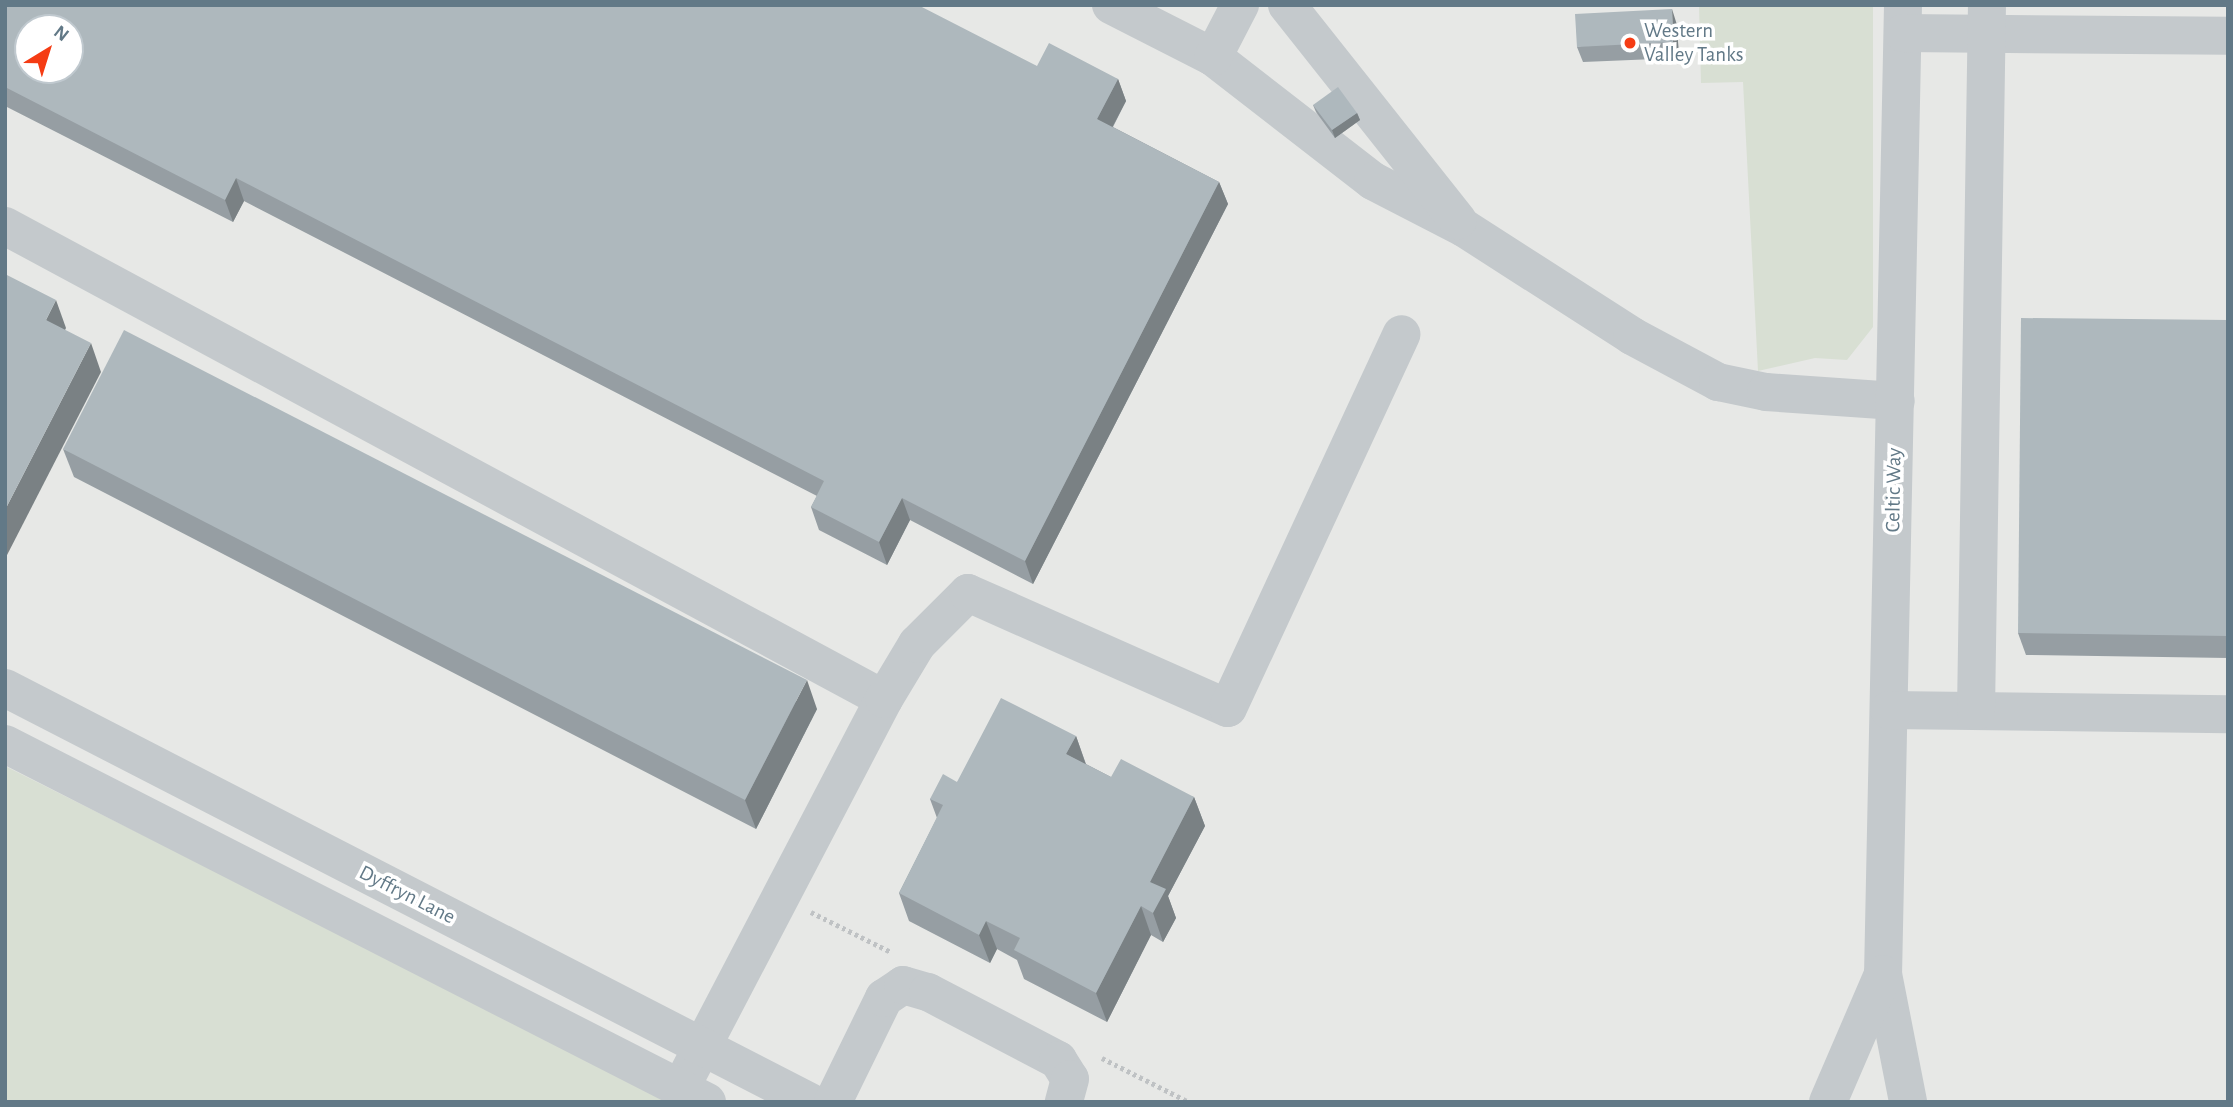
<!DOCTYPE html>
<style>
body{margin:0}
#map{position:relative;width:2233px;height:1107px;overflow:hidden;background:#f7f7f3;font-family:"Alegreya Sans",sans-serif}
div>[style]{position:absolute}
.built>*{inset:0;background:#e7e8e6}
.green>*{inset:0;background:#d8dfd3}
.path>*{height:4.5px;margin-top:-2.25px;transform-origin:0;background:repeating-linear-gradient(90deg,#bfc2c4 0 3.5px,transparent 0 7px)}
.minor>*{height:38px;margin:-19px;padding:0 19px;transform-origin:19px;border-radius:19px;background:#c4c9cc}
.wall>*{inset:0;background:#969ea3}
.shaded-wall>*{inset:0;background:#7a8184}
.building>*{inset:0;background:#aeb8bd}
.dots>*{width:19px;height:19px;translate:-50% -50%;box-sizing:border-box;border:4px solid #fff;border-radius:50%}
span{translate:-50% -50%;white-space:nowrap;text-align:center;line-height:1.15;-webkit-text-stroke:7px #fff;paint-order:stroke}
.poi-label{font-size:21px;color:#627987}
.left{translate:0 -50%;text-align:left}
.street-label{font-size:21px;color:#627987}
.frame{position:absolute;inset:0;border:7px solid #627987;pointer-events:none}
.north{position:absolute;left:14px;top:14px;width:70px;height:70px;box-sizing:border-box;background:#fff;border:2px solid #c0c9cf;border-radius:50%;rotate:38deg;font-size:19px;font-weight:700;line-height:28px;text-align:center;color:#627987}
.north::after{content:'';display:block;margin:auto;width:24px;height:32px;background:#f53c14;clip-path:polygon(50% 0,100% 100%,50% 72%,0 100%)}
</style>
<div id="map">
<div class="built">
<i style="clip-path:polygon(evenodd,5px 5px,2228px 5px,2228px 1102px,5px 1102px,5px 5px,28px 28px,70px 28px,70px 70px,28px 70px,28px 28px)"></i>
</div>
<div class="green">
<i style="clip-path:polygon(1699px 5px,1873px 5px,1873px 327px,1847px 360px,1815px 358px,1758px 371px,1743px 82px,1701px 83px)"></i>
<i style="clip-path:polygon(5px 766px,676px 1102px,5px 1102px)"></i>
</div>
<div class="path">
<i style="left:811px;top:912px;width:89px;rotate:26.6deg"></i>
<i style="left:1102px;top:1058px;width:97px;rotate:26.8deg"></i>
</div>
<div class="minor">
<i style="left:1111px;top:5px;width:114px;rotate:27deg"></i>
<i style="left:1213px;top:57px;width:202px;rotate:37.8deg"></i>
<i style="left:1373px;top:181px;width:102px;rotate:27.3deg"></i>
<i style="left:1464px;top:228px;width:200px;rotate:32.7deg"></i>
<i style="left:1632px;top:336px;width:98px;rotate:28.1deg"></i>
<i style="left:1718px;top:382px;width:49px;rotate:11.8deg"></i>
<i style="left:1766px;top:392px;width:130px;rotate:4deg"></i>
<i style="left:1287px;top:5px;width:275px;rotate:51.6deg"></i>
<i style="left:1903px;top:5px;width:969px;rotate:91.18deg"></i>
<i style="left:1883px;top:974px;width:130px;rotate:78.9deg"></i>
<i style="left:1903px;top:33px;width:325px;rotate:0.5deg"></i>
<i style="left:1213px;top:57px;width:59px;rotate:-62.6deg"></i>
<i style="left:5px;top:226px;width:998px;rotate:28.29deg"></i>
<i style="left:884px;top:699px;width:439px;rotate:117.6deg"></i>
<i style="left:5px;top:688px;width:905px;rotate:27.22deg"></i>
<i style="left:884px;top:699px;width:64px;rotate:-59deg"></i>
<i style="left:917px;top:644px;width:72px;rotate:-45deg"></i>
<i style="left:968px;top:593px;width:284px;rotate:23.9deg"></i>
<i style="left:1228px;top:708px;width:412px;rotate:-65.1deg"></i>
<i style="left:1889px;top:710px;width:339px;rotate:0.7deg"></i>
<i style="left:1976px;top:711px;width:706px;rotate:-89.11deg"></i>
<i style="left:5px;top:744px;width:788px;rotate:27.02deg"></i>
<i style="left:833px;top:1102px;width:116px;rotate:-63.9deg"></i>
<i style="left:884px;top:998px;width:23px;rotate:-34deg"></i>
<i style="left:903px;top:985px;width:26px;rotate:16deg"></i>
<i style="left:928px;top:992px;width:147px;rotate:27.6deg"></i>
<i style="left:1058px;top:1060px;width:22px;rotate:58deg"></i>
<i style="left:1070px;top:1079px;width:24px;rotate:105deg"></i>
<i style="left:1828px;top:1102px;width:139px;rotate:-66.7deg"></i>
</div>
<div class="wall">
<i style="clip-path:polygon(5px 5px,1037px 66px,1118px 79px,1126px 101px,1113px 127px,1219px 182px,1228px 204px,1033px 584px,910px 520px,887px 565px,819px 530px,811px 507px,817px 496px,244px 201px,233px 222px,5px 106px)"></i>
<i style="clip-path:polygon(1677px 25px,1679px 58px,1583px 62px,1577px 47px)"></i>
<i style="clip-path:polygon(1313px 105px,1357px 113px,1360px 120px,1335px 138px,1316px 112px)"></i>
<i style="clip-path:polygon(2228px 320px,2228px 658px,2026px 655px,2018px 633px)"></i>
<i style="clip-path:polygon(63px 449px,817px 709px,756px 829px,74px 477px)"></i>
<i style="clip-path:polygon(1076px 736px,1086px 764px,1111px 777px,1194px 797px,1205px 826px,1168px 896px,1176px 918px,1163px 942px,1151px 935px,1107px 1022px,1024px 979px,1017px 960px,997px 949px,990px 963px,909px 921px,899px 893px,937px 818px,930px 799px,957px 782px)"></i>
</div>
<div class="shaded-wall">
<i style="clip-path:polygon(1672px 9px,1677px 25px,1679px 58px,1673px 42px)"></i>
<i style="clip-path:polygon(1118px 79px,1126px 101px,1105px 141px,1097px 119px)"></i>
<i style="clip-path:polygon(1357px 113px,1360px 120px,1335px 138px,1332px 130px)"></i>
<i style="clip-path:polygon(236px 178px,244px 201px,233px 222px,225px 200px)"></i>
<i style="clip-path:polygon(1219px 182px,1228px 204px,1033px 584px,1025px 561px)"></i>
<i style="clip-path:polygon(56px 300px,66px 328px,56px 349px,46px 320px)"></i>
<i style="clip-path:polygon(91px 343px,101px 372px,5px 559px,5px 510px)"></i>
<i style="clip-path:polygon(902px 498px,910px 520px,887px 565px,879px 542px)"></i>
<i style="clip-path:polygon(807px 680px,817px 709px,756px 829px,745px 800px)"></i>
<i style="clip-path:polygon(1076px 736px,1086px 765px,1066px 754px)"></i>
<i style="clip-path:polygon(1194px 797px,1205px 826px,1168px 896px,1176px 918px,1163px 942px,1153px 913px,1150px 882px)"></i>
<i style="clip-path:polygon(1141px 906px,1151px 935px,1107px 1022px,1096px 993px)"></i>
<i style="clip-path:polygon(986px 921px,997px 949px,990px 963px,979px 935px)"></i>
</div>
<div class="building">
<i style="clip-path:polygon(evenodd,5px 5px,918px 5px,1037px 66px,1049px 43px,1118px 79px,1097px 119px,1219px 182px,1025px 561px,902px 498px,879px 542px,811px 507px,824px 481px,236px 178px,225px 200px,5px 87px,5px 5px,28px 28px,70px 28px,70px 70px,28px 70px,28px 28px)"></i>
<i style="clip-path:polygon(1672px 9px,1673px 42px,1577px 47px,1575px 14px)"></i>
<i style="clip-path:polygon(1338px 87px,1357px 113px,1332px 130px,1313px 105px)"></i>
<i style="clip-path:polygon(5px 274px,56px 300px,46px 320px,91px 343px,5px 510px)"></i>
<i style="clip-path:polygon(2021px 318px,2228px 320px,2228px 636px,2018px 633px)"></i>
<i style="clip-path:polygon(124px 330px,807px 680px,745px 800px,63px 449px)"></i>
<i style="clip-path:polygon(1001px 698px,1076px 736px,1066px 754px,1111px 777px,1121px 759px,1194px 797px,1150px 882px,1166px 889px,1153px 913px,1141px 906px,1096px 993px,1014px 950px,1020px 938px,986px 921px,979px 935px,899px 893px,943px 805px,930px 799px,943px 774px,957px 782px)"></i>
</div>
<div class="dots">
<i style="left:1630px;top:43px;background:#f53c14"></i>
</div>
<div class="poi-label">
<span class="left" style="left:1644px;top:43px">Western<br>Valley Tanks</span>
</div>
<div class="street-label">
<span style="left:1894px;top:490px;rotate:-89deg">Celtic Way</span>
<span style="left:407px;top:895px;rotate:27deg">Dyffryn Lane</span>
</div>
<div class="frame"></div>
<div class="north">N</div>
</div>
